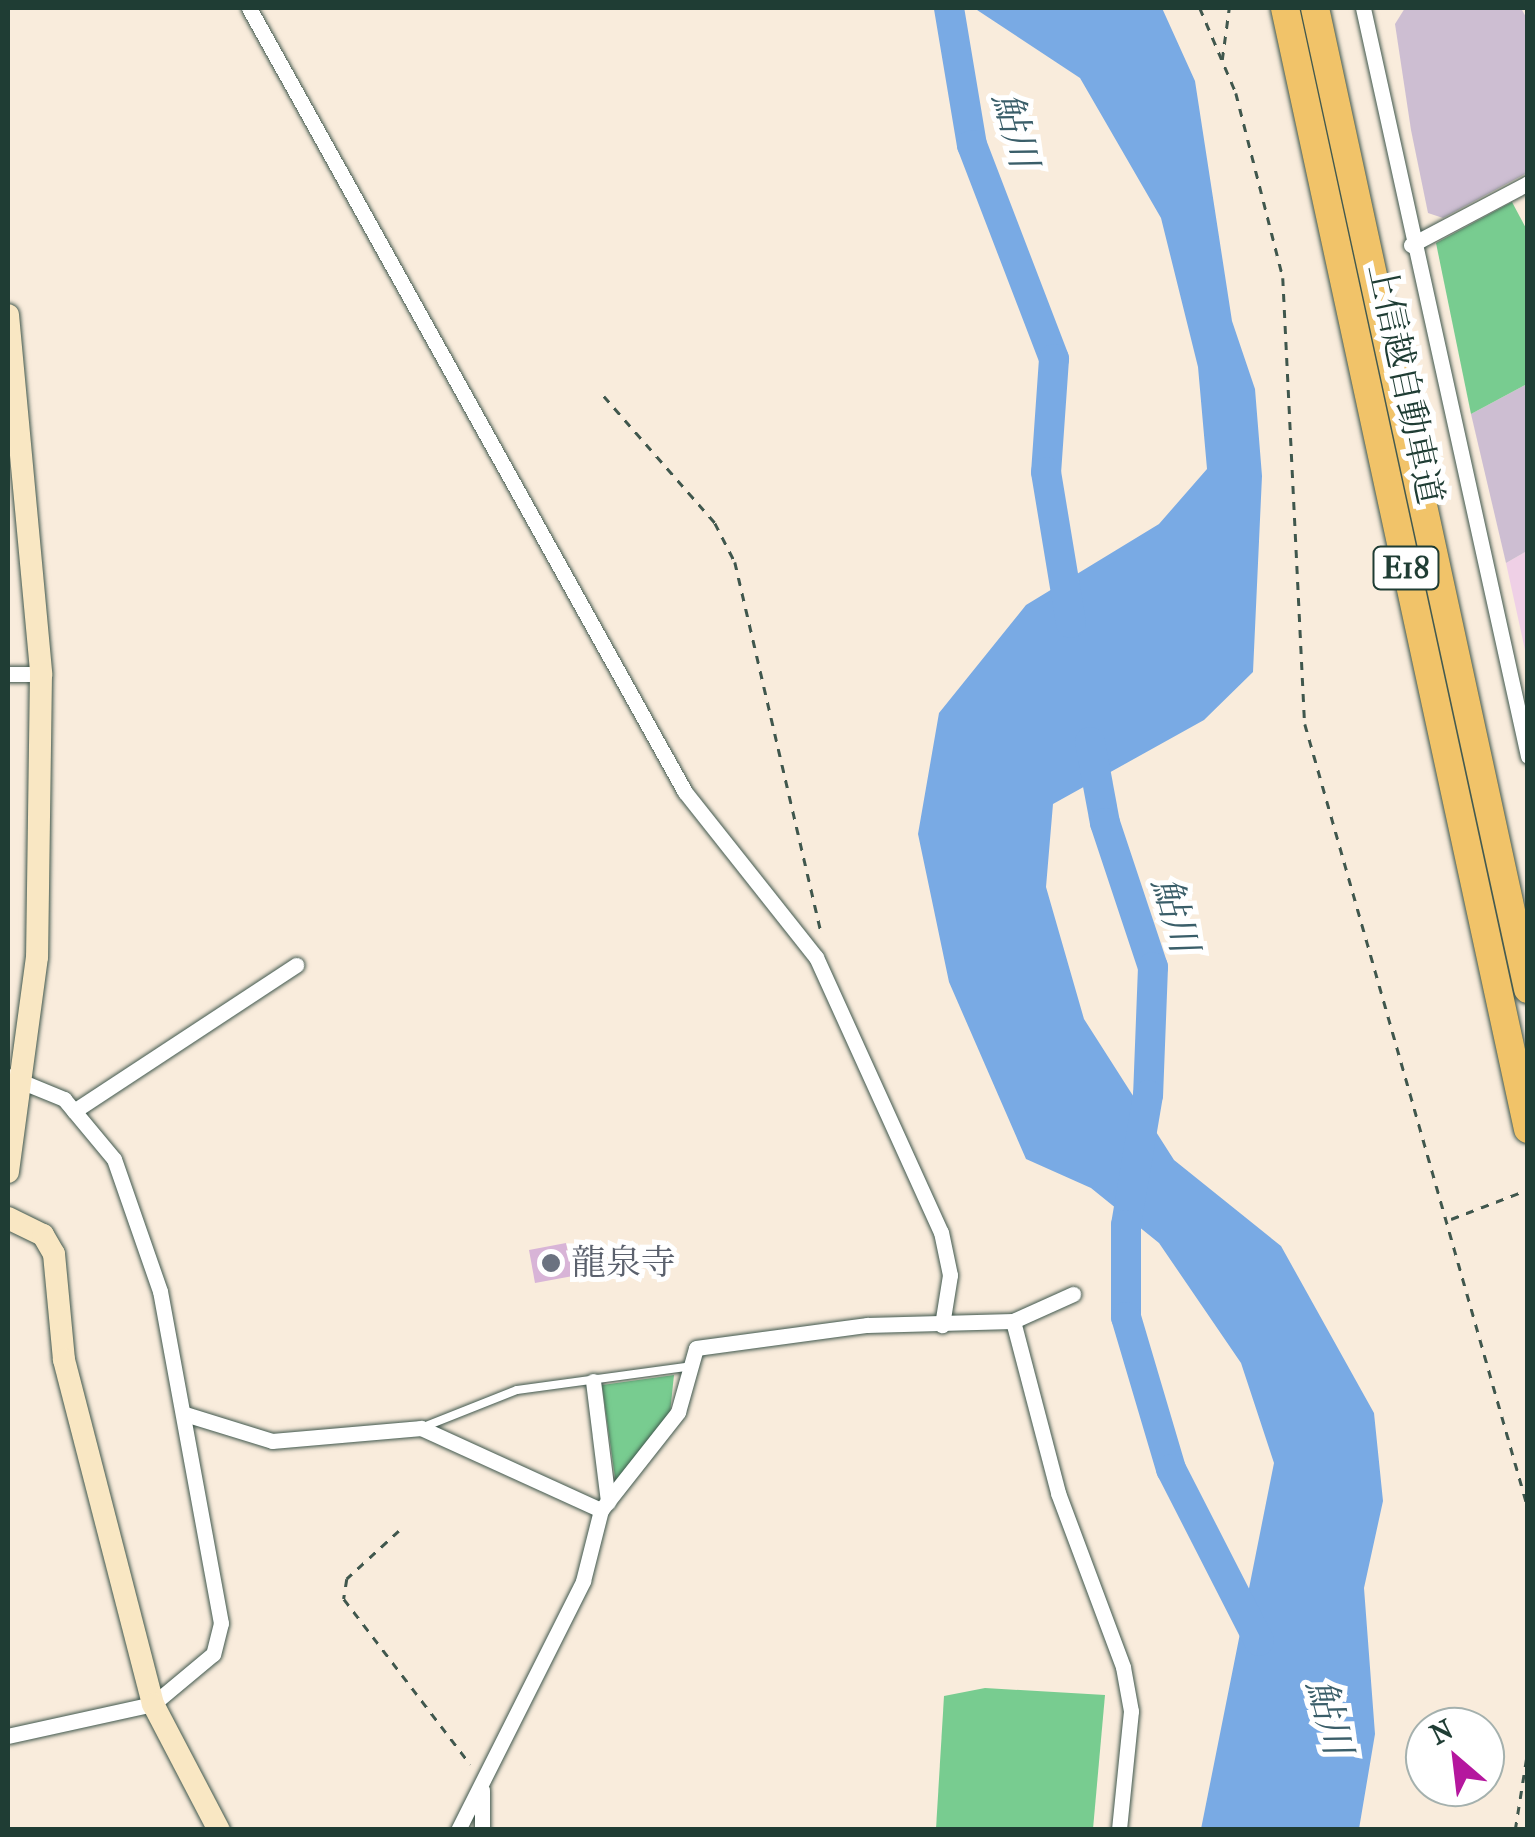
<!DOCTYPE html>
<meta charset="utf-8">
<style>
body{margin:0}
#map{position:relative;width:1535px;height:1837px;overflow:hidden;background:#f9ecdc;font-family:"IM FELL French Canon","Noto Serif JP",serif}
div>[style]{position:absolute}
.built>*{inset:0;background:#efd0e6}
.industrial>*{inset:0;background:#cdbed2}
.green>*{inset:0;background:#78cc90}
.water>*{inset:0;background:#79aae4}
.river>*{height:30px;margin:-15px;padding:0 15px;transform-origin:15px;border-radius:15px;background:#79aae4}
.building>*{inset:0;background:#d8b4d7}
.path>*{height:2.5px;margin-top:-1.25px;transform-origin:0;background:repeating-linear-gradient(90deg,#40574d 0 8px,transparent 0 16px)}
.roads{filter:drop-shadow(0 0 2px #40574d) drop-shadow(0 0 2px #40574d)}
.lane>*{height:8px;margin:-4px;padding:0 4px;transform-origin:4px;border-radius:4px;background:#fff}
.street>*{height:15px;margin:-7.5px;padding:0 7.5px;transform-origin:7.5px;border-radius:7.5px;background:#fff}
.secondary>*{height:22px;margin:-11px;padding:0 11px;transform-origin:11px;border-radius:11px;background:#f9e7c3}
.highway>*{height:28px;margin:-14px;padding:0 14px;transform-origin:14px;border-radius:14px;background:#f1c369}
.dots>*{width:28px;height:28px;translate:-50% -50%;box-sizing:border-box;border:5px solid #fff;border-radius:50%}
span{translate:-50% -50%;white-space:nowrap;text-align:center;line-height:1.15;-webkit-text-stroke:10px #fff;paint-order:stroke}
.shield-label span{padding:2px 8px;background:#fff;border:2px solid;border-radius:8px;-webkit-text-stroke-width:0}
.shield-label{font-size:32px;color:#1f3d34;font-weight:700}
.street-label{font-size:35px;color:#1f3d34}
.worship-label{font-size:35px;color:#5b616d}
.left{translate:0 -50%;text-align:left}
.water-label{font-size:38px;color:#3a5e69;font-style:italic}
.frame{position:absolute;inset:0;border:10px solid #1f3d34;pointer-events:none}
.north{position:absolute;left:1405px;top:1707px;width:100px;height:100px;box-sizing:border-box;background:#fff;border:2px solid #a5b1ae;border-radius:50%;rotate:332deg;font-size:28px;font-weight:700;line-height:40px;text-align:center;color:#1f3d34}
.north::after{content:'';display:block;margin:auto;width:35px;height:45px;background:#b5179e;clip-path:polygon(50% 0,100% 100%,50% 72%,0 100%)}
</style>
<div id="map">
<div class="built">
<i style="clip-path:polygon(1527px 551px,1527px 659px,1506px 563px)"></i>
</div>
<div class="industrial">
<i style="clip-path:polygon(1405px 8px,1521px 8px,1527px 19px,1527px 173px,1443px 218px,1428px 213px,1411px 130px,1395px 24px)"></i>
<i style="clip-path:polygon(1527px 384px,1527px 551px,1506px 563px,1471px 414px)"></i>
</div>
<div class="green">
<i style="clip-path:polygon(1512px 202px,1527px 230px,1527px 384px,1471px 414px,1436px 243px)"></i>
<i style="clip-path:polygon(674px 1375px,670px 1413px,616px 1485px,602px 1385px)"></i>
<i style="clip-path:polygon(985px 1688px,1105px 1695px,1093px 1829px,936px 1829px,944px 1696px)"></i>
</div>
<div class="water">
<i style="clip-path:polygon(974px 8px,1162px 8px,1195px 81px,1232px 321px,1255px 389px,1262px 476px,1253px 672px,1204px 720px,1053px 804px,1046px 887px,1084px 1019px,1174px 1160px,1281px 1246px,1374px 1413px,1383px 1501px,1364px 1588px,1375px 1734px,1359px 1829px,1201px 1829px,1274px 1463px,1241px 1363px,1159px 1243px,1091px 1188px,1026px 1159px,949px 982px,918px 834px,939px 713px,1026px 605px,1159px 524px,1207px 469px,1198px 367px,1161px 218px,1080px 78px)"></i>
</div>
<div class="river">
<i style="left:949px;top:8px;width:139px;rotate:80.5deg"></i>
<i style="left:972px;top:145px;width:229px;rotate:69deg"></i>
<i style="left:1054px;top:359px;width:113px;rotate:94deg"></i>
<i style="left:1046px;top:472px;width:153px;rotate:80.6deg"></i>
<i style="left:1090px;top:742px;width:82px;rotate:79.5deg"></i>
<i style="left:1105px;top:823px;width:152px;rotate:71.6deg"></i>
<i style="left:1153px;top:967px;width:128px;rotate:92.2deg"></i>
<i style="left:1148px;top:1095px;width:132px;rotate:99.6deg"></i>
<i style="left:1126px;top:1225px;width:92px;rotate:90deg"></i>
<i style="left:1126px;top:1317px;width:159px;rotate:73.5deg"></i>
<i style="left:1171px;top:1469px;width:193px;rotate:62.9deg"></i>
</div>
<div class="building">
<i style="clip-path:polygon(566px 1243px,573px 1276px,535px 1283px,529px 1250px)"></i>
</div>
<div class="path">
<i style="left:1200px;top:8px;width:92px;rotate:67deg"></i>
<i style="left:1236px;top:93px;width:191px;rotate:75.7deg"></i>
<i style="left:1283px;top:278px;width:447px;rotate:87.2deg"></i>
<i style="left:1305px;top:724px;width:815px;rotate:74.12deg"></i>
<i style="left:1222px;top:60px;width:52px;rotate:-82.3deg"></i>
<i style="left:604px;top:396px;width:169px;rotate:48.8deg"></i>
<i style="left:715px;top:523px;width:44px;rotate:62.9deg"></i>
<i style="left:735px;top:562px;width:381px;rotate:76.9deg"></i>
<i style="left:1451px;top:1219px;width:73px;rotate:-20.9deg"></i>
<i style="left:399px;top:1531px;width:71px;rotate:137.3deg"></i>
<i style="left:347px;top:1579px;width:20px;rotate:99deg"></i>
<i style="left:344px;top:1599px;width:208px;rotate:52.6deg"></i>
<i style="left:1515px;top:1830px;width:83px;rotate:-81deg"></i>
</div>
<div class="roads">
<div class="lane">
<i style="left:421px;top:1428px;width:103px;rotate:-21.6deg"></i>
<i style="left:517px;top:1390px;width:170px;rotate:-7.8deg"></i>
</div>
<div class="street">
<i style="left:249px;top:8px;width:897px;rotate:60.92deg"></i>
<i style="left:685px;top:792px;width:211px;rotate:51.6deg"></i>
<i style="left:816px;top:957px;width:302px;rotate:65.6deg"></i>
<i style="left:941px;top:1232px;width:44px;rotate:78.2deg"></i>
<i style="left:950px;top:1275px;width:51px;rotate:99.1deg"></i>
<i style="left:1363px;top:8px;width:766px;rotate:77.56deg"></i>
<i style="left:1411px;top:245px;width:132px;rotate:-27.9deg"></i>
<i style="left:8px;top:674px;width:33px"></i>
<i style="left:8px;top:1076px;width:61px;rotate:22.3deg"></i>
<i style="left:64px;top:1099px;width:78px;rotate:50.2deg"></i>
<i style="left:114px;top:1159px;width:140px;rotate:70.8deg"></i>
<i style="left:160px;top:1291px;width:338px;rotate:79.6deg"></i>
<i style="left:221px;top:1623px;width:32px;rotate:104deg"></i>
<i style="left:213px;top:1654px;width:78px;rotate:140.2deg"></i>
<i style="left:153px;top:1704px;width:148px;rotate:167.6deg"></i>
<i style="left:74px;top:1111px;width:266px;rotate:-33.3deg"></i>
<i style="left:1013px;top:1321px;width:178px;rotate:75.3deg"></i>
<i style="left:1058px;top:1493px;width:186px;rotate:69.5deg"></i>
<i style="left:1123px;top:1667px;width:45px;rotate:79.7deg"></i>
<i style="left:1131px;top:1711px;width:120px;rotate:95.8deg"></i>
<i style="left:593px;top:1381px;width:122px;rotate:82.9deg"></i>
<i style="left:185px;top:1414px;width:91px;rotate:17.2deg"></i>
<i style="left:272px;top:1441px;width:150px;rotate:-5deg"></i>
<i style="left:421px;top:1428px;width:198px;rotate:24.5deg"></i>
<i style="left:482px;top:1790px;width:40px;rotate:90deg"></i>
<i style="left:458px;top:1830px;width:279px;rotate:-63.3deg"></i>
<i style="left:583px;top:1581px;width:73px;rotate:-75.8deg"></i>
<i style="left:601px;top:1510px;width:125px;rotate:-51.8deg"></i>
<i style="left:678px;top:1412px;width:66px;rotate:-74.3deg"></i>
<i style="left:696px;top:1348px;width:173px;rotate:-7.7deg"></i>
<i style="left:867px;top:1325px;width:146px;rotate:-1.6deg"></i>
<i style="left:1013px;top:1321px;width:66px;rotate:-24.2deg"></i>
</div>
<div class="secondary">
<i style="left:8px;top:315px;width:361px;rotate:84.7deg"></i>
<i style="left:41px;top:674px;width:283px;rotate:90.8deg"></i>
<i style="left:37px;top:957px;width:217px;rotate:97.7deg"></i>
<i style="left:8px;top:1218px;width:39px;rotate:26deg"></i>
<i style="left:43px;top:1235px;width:22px;rotate:60deg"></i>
<i style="left:54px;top:1254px;width:106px;rotate:84.6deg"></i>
<i style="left:64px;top:1360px;width:355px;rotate:75.5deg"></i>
<i style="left:153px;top:1704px;width:142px;rotate:62.4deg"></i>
</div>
<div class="highway">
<i style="left:1285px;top:8px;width:1147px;rotate:77.77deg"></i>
<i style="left:1315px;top:8px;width:1004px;rotate:77.75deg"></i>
</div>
</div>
<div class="dots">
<i style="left:551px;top:1263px;background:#6b7280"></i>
</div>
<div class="shield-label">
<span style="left:1406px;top:568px">E18</span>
</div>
<div class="street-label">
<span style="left:1405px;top:384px;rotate:78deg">上信越自動車道</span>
</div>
<div class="worship-label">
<span class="left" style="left:571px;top:1263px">龍泉寺</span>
</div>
<div class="water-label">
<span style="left:1015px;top:130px;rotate:75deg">鮎川</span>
<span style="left:1175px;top:915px;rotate:74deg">鮎川</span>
<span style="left:1329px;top:1717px;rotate:75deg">鮎川</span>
</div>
<div class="frame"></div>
<div class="north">N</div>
</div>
